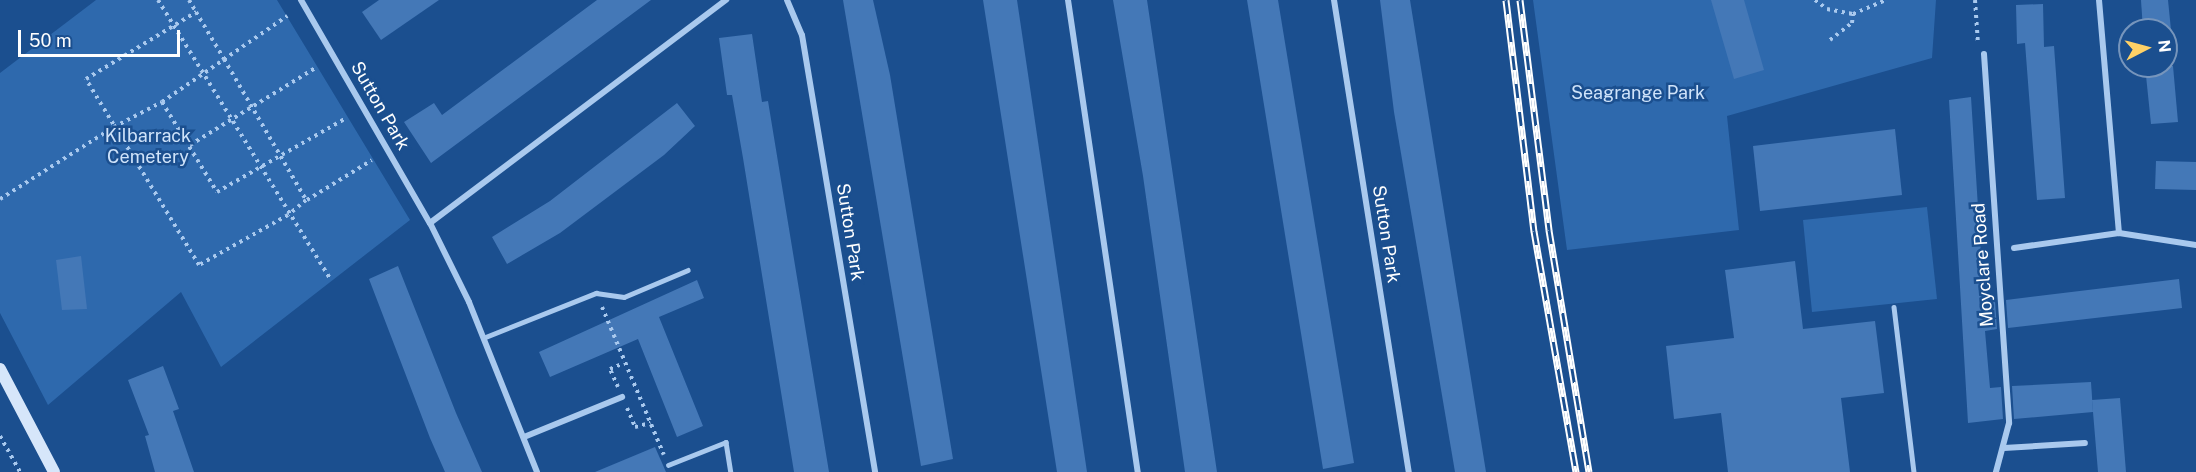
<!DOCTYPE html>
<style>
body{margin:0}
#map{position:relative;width:2196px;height:472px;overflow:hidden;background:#1b4f8f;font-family:"Public Sans",sans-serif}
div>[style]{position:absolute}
.green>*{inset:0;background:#2e69ad}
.building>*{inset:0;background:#4478b7}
.path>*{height:4px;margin-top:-2px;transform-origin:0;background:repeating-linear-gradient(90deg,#a9c9ee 0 3px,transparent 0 7.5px)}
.lane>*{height:4.5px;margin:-2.25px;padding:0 2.25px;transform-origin:2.25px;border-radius:2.25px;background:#a9c9ee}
.street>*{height:6px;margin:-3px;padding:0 3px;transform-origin:3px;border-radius:3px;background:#a9c9ee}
.secondary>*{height:12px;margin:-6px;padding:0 6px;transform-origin:6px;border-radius:6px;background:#d6e6fa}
.rail>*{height:7px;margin-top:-3.5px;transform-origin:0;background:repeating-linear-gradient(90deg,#1b4f8f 0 14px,#fff 0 28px);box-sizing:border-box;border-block:2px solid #fff}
span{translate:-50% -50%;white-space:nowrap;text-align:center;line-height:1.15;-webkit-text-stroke:5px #1b4f8f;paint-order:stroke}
.park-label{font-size:18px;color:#cfe3fa}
.street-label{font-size:18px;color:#fff}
.north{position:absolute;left:2118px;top:18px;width:60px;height:60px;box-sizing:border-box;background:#1b4f8f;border:2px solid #7695bc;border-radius:50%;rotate:84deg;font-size:16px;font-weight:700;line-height:24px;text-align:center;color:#fff}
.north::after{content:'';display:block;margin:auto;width:21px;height:27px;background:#ffd166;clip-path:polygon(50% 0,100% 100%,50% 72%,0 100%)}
.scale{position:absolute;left:18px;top:30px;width:162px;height:27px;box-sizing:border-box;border:3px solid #fff;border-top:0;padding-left:8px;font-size:18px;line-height:21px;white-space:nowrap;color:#fff;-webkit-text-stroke:4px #1b4f8f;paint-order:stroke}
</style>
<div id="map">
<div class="green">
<i style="clip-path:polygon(96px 0,277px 0,410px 220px,221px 367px,181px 292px,48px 405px,0 313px,0 73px)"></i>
<i style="clip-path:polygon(1533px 0,1936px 0,1932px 58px,1727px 116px,1739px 230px,1567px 250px)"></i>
<i style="clip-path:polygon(1927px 207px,1937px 299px,1812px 312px,1803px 220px)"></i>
</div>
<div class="building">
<i style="clip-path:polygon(379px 0,439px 0,381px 40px,362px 12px)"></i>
<i style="clip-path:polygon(597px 0,651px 0,431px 163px,404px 122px,434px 103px,442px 115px)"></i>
<i style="clip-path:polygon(843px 0,873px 0,890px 75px,953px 459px,921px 466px)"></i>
<i style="clip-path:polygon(983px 0,1017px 0,1087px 472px,1057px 472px)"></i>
<i style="clip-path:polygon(1113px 0,1147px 0,1217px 472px,1185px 472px,1143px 176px)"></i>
<i style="clip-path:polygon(1247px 0,1278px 0,1354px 463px,1323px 469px)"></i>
<i style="clip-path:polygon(1380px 0,1410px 0,1486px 472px,1455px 472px,1394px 112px)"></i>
<i style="clip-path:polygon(1711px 0,1744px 0,1764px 70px,1734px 79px)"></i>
<i style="clip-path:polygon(2141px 0,2168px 0,2171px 30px,2143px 30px)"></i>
<i style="clip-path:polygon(2043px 4px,2044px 47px,2054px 46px,2065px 198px,2037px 200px,2025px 43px,2017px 44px,2016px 5px)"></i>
<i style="clip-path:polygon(752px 34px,762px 102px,768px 101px,829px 472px,794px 472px,743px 158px,732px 95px,727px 95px,719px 38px)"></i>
<i style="clip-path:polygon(2145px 66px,2173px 66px,2178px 122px,2151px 124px)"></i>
<i style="clip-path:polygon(1971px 97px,1984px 302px,1995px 301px,1997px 329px,1985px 331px,1990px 388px,2001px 387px,2003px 419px,1968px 423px,1949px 100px)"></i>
<i style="clip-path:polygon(677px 103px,695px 126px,664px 155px,560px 233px,507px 264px,492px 237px,550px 201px)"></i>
<i style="clip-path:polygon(1895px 129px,1902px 195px,1760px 211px,1753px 146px)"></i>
<i style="clip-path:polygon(2156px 161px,2196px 162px,2196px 190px,2155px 189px)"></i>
<i style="clip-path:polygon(81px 256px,87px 309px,62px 310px,56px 260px)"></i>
<i style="clip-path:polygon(1795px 261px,1803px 329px,1875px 321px,1884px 393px,1841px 398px,1850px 472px,1728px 472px,1721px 413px,1674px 419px,1666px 346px,1734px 338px,1725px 270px)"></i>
<i style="clip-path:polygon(398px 266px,456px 413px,482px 472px,445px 472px,430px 438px,369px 279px)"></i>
<i style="clip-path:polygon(2179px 279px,2182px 308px,2008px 328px,2006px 300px)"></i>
<i style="clip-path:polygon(697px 280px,704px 298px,659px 317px,703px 426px,677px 437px,638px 339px,550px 377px,539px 352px)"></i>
<i style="clip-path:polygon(163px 366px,179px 409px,173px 411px,194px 472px,155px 472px,145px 436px,149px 435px,128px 380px)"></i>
<i style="clip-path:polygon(2091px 382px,2093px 412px,2014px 419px,2012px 386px)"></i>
<i style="clip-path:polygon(2120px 398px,2126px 472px,2098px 472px,2092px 400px)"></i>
<i style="clip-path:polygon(655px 447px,666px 472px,595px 472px)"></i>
</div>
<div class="path">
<i style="left:158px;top:0;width:329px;rotate:58.3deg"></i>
<i style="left:189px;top:0;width:14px;rotate:60deg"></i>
<i style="left:196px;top:12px;width:55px;rotate:59.2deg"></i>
<i style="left:224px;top:59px;width:163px;rotate:59.8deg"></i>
<i style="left:306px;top:200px;width:23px;rotate:140deg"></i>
<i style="left:288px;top:215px;width:102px;rotate:150.7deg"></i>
<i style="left:199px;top:265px;width:218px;rotate:-121.3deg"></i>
<i style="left:86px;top:79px;width:129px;rotate:-31.3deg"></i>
<i style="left:1815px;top:0;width:15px;rotate:37deg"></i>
<i style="left:1827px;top:9px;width:26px;rotate:11deg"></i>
<i style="left:1853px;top:14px;width:36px;rotate:-23deg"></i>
<i style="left:1975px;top:0;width:44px;rotate:86.1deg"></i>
<i style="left:1830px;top:40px;width:28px;rotate:-38deg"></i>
<i style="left:1852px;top:23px;width:9px;rotate:-84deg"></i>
<i style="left:162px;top:102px;width:105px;rotate:58.6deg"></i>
<i style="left:217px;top:192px;width:149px;rotate:-29.8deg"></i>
<i style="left:190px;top:145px;width:149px;rotate:-31.6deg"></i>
<i style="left:0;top:199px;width:135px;rotate:-32.3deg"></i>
<i style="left:114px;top:127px;width:54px;rotate:-27.5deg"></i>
<i style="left:162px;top:102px;width:152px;rotate:-34.5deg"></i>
<i style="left:307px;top:200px;width:76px;rotate:-31.6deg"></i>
<i style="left:602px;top:307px;width:160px;rotate:67.3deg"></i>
<i style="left:618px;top:387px;width:20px;rotate:-114deg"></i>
<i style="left:610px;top:369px;width:15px;rotate:-23deg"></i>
<i style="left:627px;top:408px;width:21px;rotate:67deg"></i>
<i style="left:635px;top:427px;width:16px;rotate:-15deg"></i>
<i style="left:0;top:436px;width:41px;rotate:60.9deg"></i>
</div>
<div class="lane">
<i style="left:1894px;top:307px;width:166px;rotate:83.1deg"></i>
<i style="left:483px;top:338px;width:122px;rotate:-21.7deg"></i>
<i style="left:596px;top:293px;width:28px;rotate:8deg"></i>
<i style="left:624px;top:297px;width:69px;rotate:-22.9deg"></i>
<i style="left:668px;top:465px;width:62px;rotate:-21.6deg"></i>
<i style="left:726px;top:442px;width:30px;rotate:81deg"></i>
</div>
<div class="street">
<i style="left:301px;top:0;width:258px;rotate:60deg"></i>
<i style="left:430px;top:223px;width:88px;rotate:63.7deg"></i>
<i style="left:469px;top:302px;width:183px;rotate:68.2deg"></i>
<i style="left:787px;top:0;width:38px;rotate:67deg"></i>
<i style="left:802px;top:35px;width:443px;rotate:80.5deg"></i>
<i style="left:1068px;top:0;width:477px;rotate:81.6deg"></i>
<i style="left:1334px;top:0;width:478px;rotate:81deg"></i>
<i style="left:2099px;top:0;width:234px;rotate:85.1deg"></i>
<i style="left:1984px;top:54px;width:370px;rotate:86.1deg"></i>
<i style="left:2009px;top:423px;width:51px;rotate:104.9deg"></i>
<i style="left:430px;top:223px;width:371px;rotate:-37deg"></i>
<i style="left:2014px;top:248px;width:106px;rotate:-8.1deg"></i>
<i style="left:2119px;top:233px;width:78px;rotate:8.9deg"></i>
<i style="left:524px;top:437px;width:106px;rotate:-22.2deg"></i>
<i style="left:2004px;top:448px;width:81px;rotate:-3.5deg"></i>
</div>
<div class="secondary">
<i style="left:0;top:369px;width:116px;rotate:62.3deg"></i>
</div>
<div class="rail">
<i style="left:1506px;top:0;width:233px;rotate:83.1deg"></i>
<i style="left:1534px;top:231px;width:245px;rotate:80.1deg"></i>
<i style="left:1520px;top:0;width:232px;rotate:82.8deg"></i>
<i style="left:1549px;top:230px;width:245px;rotate:80.6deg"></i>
</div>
<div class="park-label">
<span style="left:1638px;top:93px">Seagrange Park</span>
<span style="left:148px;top:147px">Kilbarrack<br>Cemetery</span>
</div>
<div class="street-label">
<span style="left:380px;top:106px;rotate:60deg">Sutton Park</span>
<span style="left:850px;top:232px;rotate:81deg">Sutton Park</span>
<span style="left:1386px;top:234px;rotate:81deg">Sutton Park</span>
<span style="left:1983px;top:265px;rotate:-94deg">Moyclare Road</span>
</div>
<div class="north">N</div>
<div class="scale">50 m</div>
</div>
